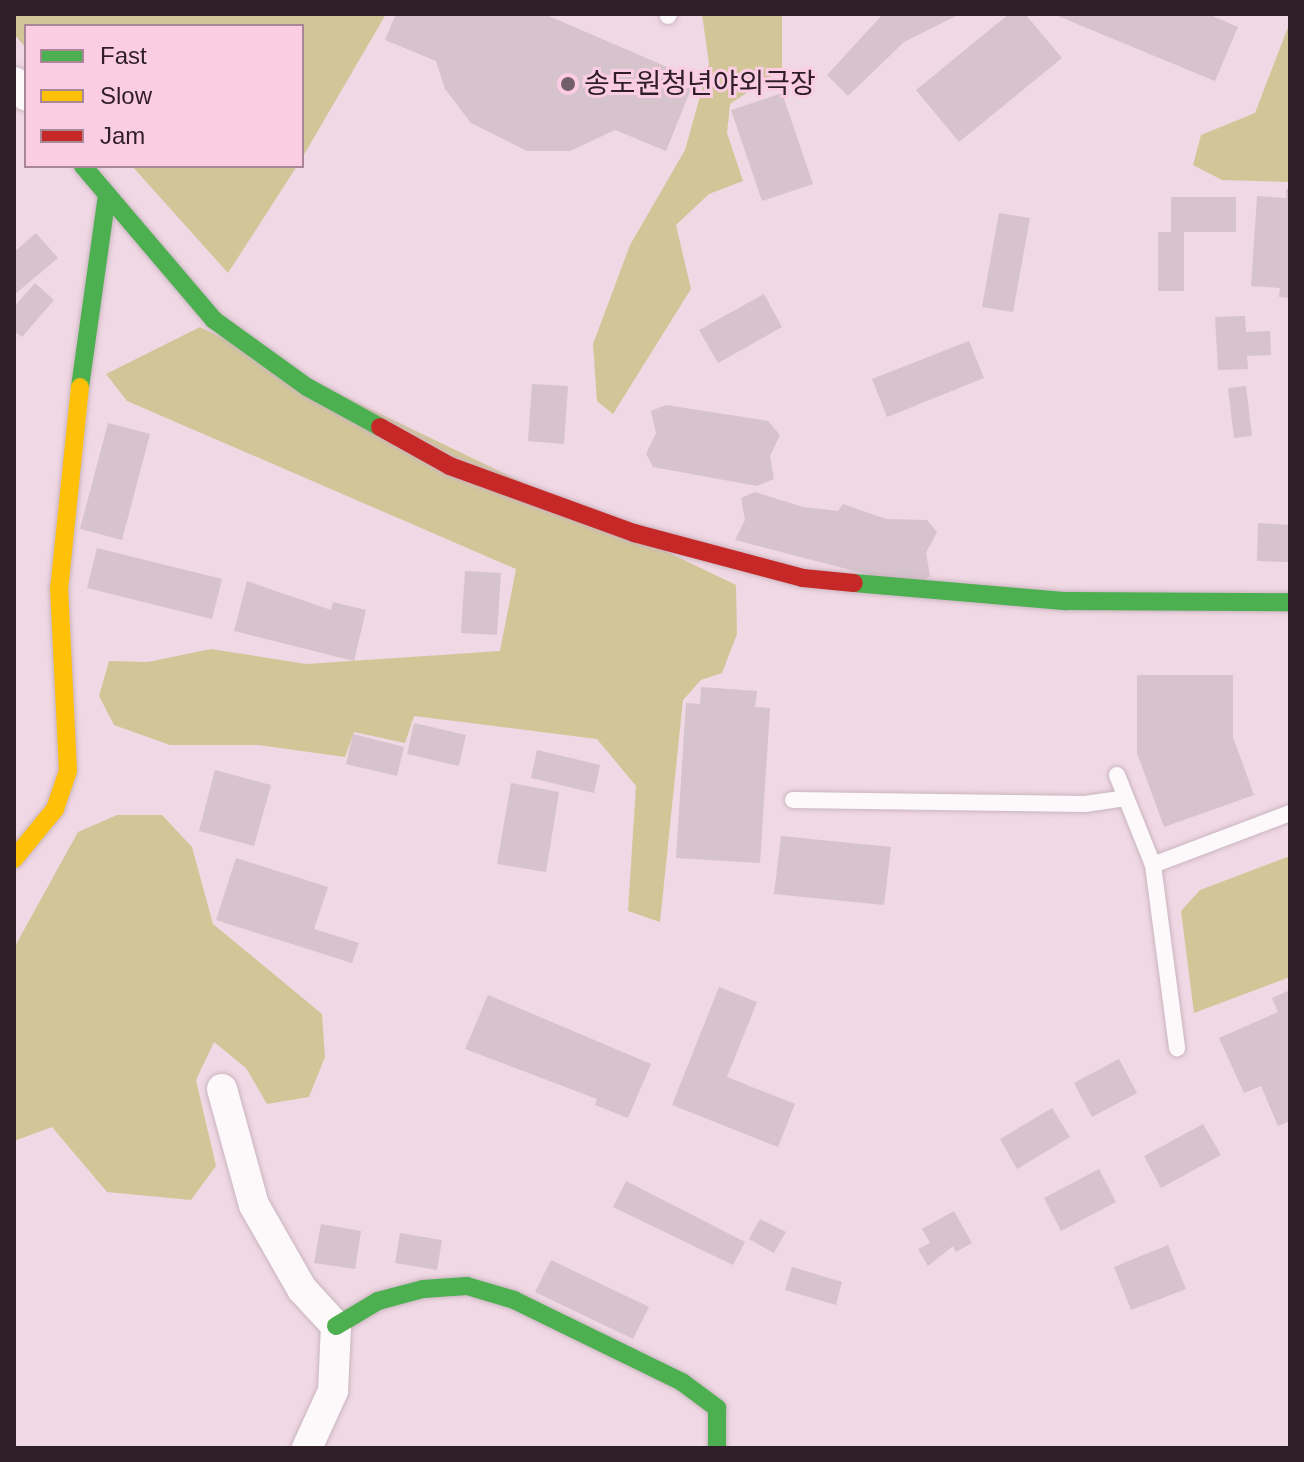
<!DOCTYPE html>
<meta charset="utf-8">
<style>
body{margin:0}
#map{position:relative;width:1304px;height:1462px;overflow:hidden;background:#f0d8e4;font-family:Helvetica,"Noto Sans KR",sans-serif}
div>[style]{position:absolute}
.green>*{inset:0;background:#d2c699}
.building>*{inset:0;background:#d6c3cc}
.roads{filter:drop-shadow(0 0 2px #c9b5bf) drop-shadow(0 0 2px #c9b5bf)}
.lane>*{height:16px;margin:-8px;padding:0 8px;transform-origin:8px;border-radius:8px;background:#fdf9fb}
.street>*{height:30px;margin:-15px;padding:0 15px;transform-origin:15px;border-radius:15px;background:#fdf9fb}
.fast>*{height:18px;margin:-9px;padding:0 9px;transform-origin:9px;border-radius:9px;background:#4caf50}
.slow>*{height:18px;margin:-9px;padding:0 9px;transform-origin:9px;border-radius:9px;background:#ffc107}
.jam>*{height:18px;margin:-9px;padding:0 9px;transform-origin:9px;border-radius:9px;background:#c62828}
.dots>*{width:22px;height:22px;translate:-50% -50%;box-sizing:border-box;border:4px solid #fbcde4;border-radius:50%}
span{translate:-50% -50%;white-space:nowrap;text-align:center;line-height:1.15;-webkit-text-stroke:6px #fbcde4;paint-order:stroke}
.poi-label{font-size:28px;color:#2f1e27}
.left{translate:0 -50%;text-align:left}
.frame{position:absolute;inset:0;border:16px solid #2f1e27;pointer-events:none}
.legend{position:absolute;left:24px;top:24px;width:280px;height:144px;box-sizing:border-box;background:#fbcde4;border:2px solid #a98798;margin:0;padding:10px 14px;list-style:none;font-size:24px;color:#2f1e27}
.legend li{display:flex;align-items:center;gap:16px;height:40px}
.legend b{width:40px;border:2px solid #a98798}
</style>
<div id="map">
<div class="green">
<i style="clip-path:polygon(14px 14px,386px 14px,302px 158px,302px 26px,26px 26px,26px 48px,14px 34px)"></i>
<i style="clip-path:polygon(702px 14px,782px 14px,782px 69px,730px 104px,727px 133px,743px 181px,709px 194px,676px 225px,691px 289px,613px 414px,597px 401px,593px 344px,630px 245px,685px 150px,709px 64px)"></i>
<i style="clip-path:polygon(1290px 22px,1290px 182px,1222px 180px,1193px 165px,1201px 135px,1255px 113px)"></i>
<i style="clip-path:polygon(132px 166px,297px 166px,228px 273px)"></i>
<i style="clip-path:polygon(200px 327px,736px 585px,737px 634px,722px 673px,701px 680px,683px 700px,660px 922px,628px 911px,636px 786px,597px 739px,414px 716px,405px 743px,354px 732px,345px 757px,258px 745px,170px 745px,114px 725px,99px 696px,109px 661px,148px 662px,211px 649px,306px 664px,500px 651px,516px 569px,127px 401px,106px 374px)"></i>
<i style="clip-path:polygon(117px 815px,162px 815px,192px 847px,213px 924px,322px 1014px,325px 1057px,309px 1097px,267px 1104px,246px 1068px,214px 1042px,196px 1080px,216px 1166px,191px 1200px,107px 1192px,52px 1127px,14px 1141px,14px 948px,78px 832px)"></i>
<i style="clip-path:polygon(1290px 856px,1290px 977px,1194px 1013px,1181px 911px,1200px 890px)"></i>
</div>
<div class="building">
<i style="clip-path:polygon(396px 14px,544px 14px,695px 79px,666px 151px,615px 130px,570px 151px,527px 151px,471px 123px,445px 89px,436px 61px,385px 40px)"></i>
<i style="clip-path:polygon(883px 14px,960px 14px,904px 42px,848px 96px,827px 75px)"></i>
<i style="clip-path:polygon(1009px 14px,1025px 14px,1062px 58px,959px 142px,916px 90px)"></i>
<i style="clip-path:polygon(1053px 14px,1208px 14px,1238px 27px,1215px 81px)"></i>
<i style="clip-path:polygon(782px 93px,813px 184px,762px 201px,731px 110px)"></i>
<i style="clip-path:polygon(1286px 189px,1290px 189px,1290px 298px,1279px 297px,1280px 288px,1251px 286px,1257px 196px,1286px 198px)"></i>
<i style="clip-path:polygon(1171px 197px,1236px 197px,1236px 232px,1184px 232px,1184px 291px,1158px 291px,1158px 232px,1171px 232px)"></i>
<i style="clip-path:polygon(999px 213px,1030px 218px,1013px 312px,982px 307px)"></i>
<i style="clip-path:polygon(36px 233px,58px 258px,14px 295px,14px 252px)"></i>
<i style="clip-path:polygon(35px 283px,54px 300px,22px 337px,14px 331px,14px 307px)"></i>
<i style="clip-path:polygon(764px 294px,782px 327px,718px 363px,699px 330px)"></i>
<i style="clip-path:polygon(1245px 316px,1246px 332px,1270px 331px,1271px 355px,1247px 356px,1248px 369px,1218px 370px,1215px 317px)"></i>
<i style="clip-path:polygon(969px 341px,984px 378px,887px 417px,872px 379px)"></i>
<i style="clip-path:polygon(532px 384px,568px 386px,564px 444px,528px 441px)"></i>
<i style="clip-path:polygon(1246px 386px,1252px 436px,1234px 438px,1228px 388px)"></i>
<i style="clip-path:polygon(666px 405px,768px 421px,780px 435px,770px 456px,774px 479px,757px 486px,653px 467px,646px 454px,656px 433px,651px 411px)"></i>
<i style="clip-path:polygon(108px 423px,150px 434px,122px 540px,80px 529px)"></i>
<i style="clip-path:polygon(755px 492px,803px 507px,838px 511px,843px 504px,886px 519px,927px 520px,937px 532px,926px 553px,930px 576px,916px 587px,735px 540px,745px 520px,741px 498px)"></i>
<i style="clip-path:polygon(1258px 523px,1290px 525px,1290px 562px,1257px 561px)"></i>
<i style="clip-path:polygon(97px 548px,222px 579px,212px 619px,87px 588px)"></i>
<i style="clip-path:polygon(465px 571px,501px 573px,497px 635px,461px 633px)"></i>
<i style="clip-path:polygon(247px 581px,331px 610px,333px 602px,366px 610px,354px 661px,234px 631px)"></i>
<i style="clip-path:polygon(1137px 675px,1233px 675px,1233px 737px,1254px 795px,1164px 827px,1137px 753px)"></i>
<i style="clip-path:polygon(701px 687px,757px 691px,755px 707px,770px 708px,760px 863px,676px 858px,686px 703px,700px 704px)"></i>
<i style="clip-path:polygon(414px 723px,466px 735px,459px 766px,407px 754px)"></i>
<i style="clip-path:polygon(353px 734px,404px 747px,397px 776px,346px 764px)"></i>
<i style="clip-path:polygon(537px 750px,600px 765px,594px 793px,531px 778px)"></i>
<i style="clip-path:polygon(215px 770px,271px 785px,254px 846px,199px 831px)"></i>
<i style="clip-path:polygon(511px 783px,559px 792px,546px 872px,497px 864px)"></i>
<i style="clip-path:polygon(781px 836px,891px 847px,884px 905px,774px 894px)"></i>
<i style="clip-path:polygon(236px 858px,328px 887px,314px 929px,359px 943px,352px 963px,216px 920px)"></i>
<i style="clip-path:polygon(719px 987px,757px 1002px,727px 1077px,795px 1104px,778px 1147px,672px 1105px)"></i>
<i style="clip-path:polygon(1290px 990px,1290px 1121px,1278px 1126px,1261px 1086px,1244px 1093px,1219px 1038px,1278px 1012px,1272px 998px)"></i>
<i style="clip-path:polygon(488px 995px,651px 1064px,628px 1118px,595px 1105px,597px 1099px,465px 1049px)"></i>
<i style="clip-path:polygon(1119px 1059px,1137px 1093px,1092px 1117px,1074px 1083px)"></i>
<i style="clip-path:polygon(1052px 1108px,1070px 1137px,1017px 1169px,1000px 1139px)"></i>
<i style="clip-path:polygon(1203px 1124px,1221px 1155px,1161px 1188px,1144px 1156px)"></i>
<i style="clip-path:polygon(1099px 1169px,1116px 1202px,1061px 1231px,1044px 1198px)"></i>
<i style="clip-path:polygon(626px 1181px,745px 1242px,733px 1265px,613px 1207px)"></i>
<i style="clip-path:polygon(954px 1211px,972px 1243px,956px 1252px,953px 1246px,928px 1266px,918px 1249px,930px 1243px,922px 1229px)"></i>
<i style="clip-path:polygon(760px 1219px,786px 1232px,774px 1253px,749px 1239px)"></i>
<i style="clip-path:polygon(321px 1224px,361px 1231px,355px 1269px,314px 1263px)"></i>
<i style="clip-path:polygon(400px 1233px,442px 1240px,437px 1270px,395px 1263px)"></i>
<i style="clip-path:polygon(1168px 1245px,1186px 1289px,1131px 1310px,1114px 1267px)"></i>
<i style="clip-path:polygon(551px 1260px,649px 1307px,633px 1339px,535px 1292px)"></i>
<i style="clip-path:polygon(792px 1267px,842px 1282px,836px 1305px,785px 1290px)"></i>
</div>
<div class="roads">
<div class="lane">
<i style="left:668px;top:16px;width:2px;rotate:-63deg"></i>
<i style="left:1117px;top:775px;width:97px;rotate:68.2deg"></i>
<i style="left:1153px;top:865px;width:185px;rotate:82.5deg"></i>
<i style="left:793px;top:800px;width:292px;rotate:0.8deg"></i>
<i style="left:1085px;top:804px;width:41px;rotate:-8.3deg"></i>
<i style="left:1153px;top:865px;width:147px;rotate:-20.8deg"></i>
</div>
<div class="street">
<i style="left:14px;top:82px;width:18px;rotate:49deg"></i>
<i style="left:222px;top:1089px;width:120px;rotate:74.6deg"></i>
<i style="left:254px;top:1205px;width:97px;rotate:60.3deg"></i>
<i style="left:302px;top:1289px;width:50px;rotate:47.4deg"></i>
<i style="left:336px;top:1326px;width:65px;rotate:92.6deg"></i>
<i style="left:333px;top:1391px;width:63px;rotate:114.5deg"></i>
</div>
<div class="fast">
<i style="left:83px;top:166px;width:202px;rotate:49.6deg"></i>
<i style="left:214px;top:320px;width:115px;rotate:35.8deg"></i>
<i style="left:307px;top:387px;width:83px;rotate:28.7deg"></i>
<i style="left:80px;top:387px;width:194px;rotate:-82deg"></i>
<i style="left:854px;top:583px;width:213px;rotate:4.9deg"></i>
<i style="left:1066px;top:601px;width:224px;rotate:0.3deg"></i>
<i style="left:336px;top:1326px;width:49px;rotate:-30.8deg"></i>
<i style="left:378px;top:1301px;width:47px;rotate:-14.9deg"></i>
<i style="left:423px;top:1289px;width:44px;rotate:-3.9deg"></i>
<i style="left:467px;top:1286px;width:49px;rotate:16.6deg"></i>
<i style="left:514px;top:1300px;width:187px;rotate:26deg"></i>
<i style="left:682px;top:1382px;width:44px;rotate:36.6deg"></i>
<i style="left:717px;top:1408px;width:40px;rotate:90deg"></i>
</div>
<div class="slow">
<i style="left:14px;top:859px;width:65px;rotate:-50.6deg"></i>
<i style="left:55px;top:809px;width:40px;rotate:-71.1deg"></i>
<i style="left:68px;top:771px;width:181px;rotate:-92.8deg"></i>
<i style="left:59px;top:590px;width:204px;rotate:-84.1deg"></i>
</div>
<div class="jam">
<i style="left:380px;top:427px;width:80px;rotate:29.1deg"></i>
<i style="left:450px;top:466px;width:196px;rotate:20deg"></i>
<i style="left:634px;top:533px;width:175px;rotate:14.9deg"></i>
<i style="left:803px;top:578px;width:51px;rotate:5.6deg"></i>
</div>
</div>
<div class="dots">
<i style="left:568px;top:84px;background:#735f69"></i>
</div>
<div class="poi-label">
<span class="left" style="left:584px;top:84px">송도원청년야외극장</span>
</div>
<div class="frame"></div>
<ul class="legend">
<li><b style="height:10px;background:#4caf50"></b>Fast</li>
<li><b style="height:10px;background:#ffc107"></b>Slow</li>
<li><b style="height:10px;background:#c62828"></b>Jam</li>
</ul>
</div>
